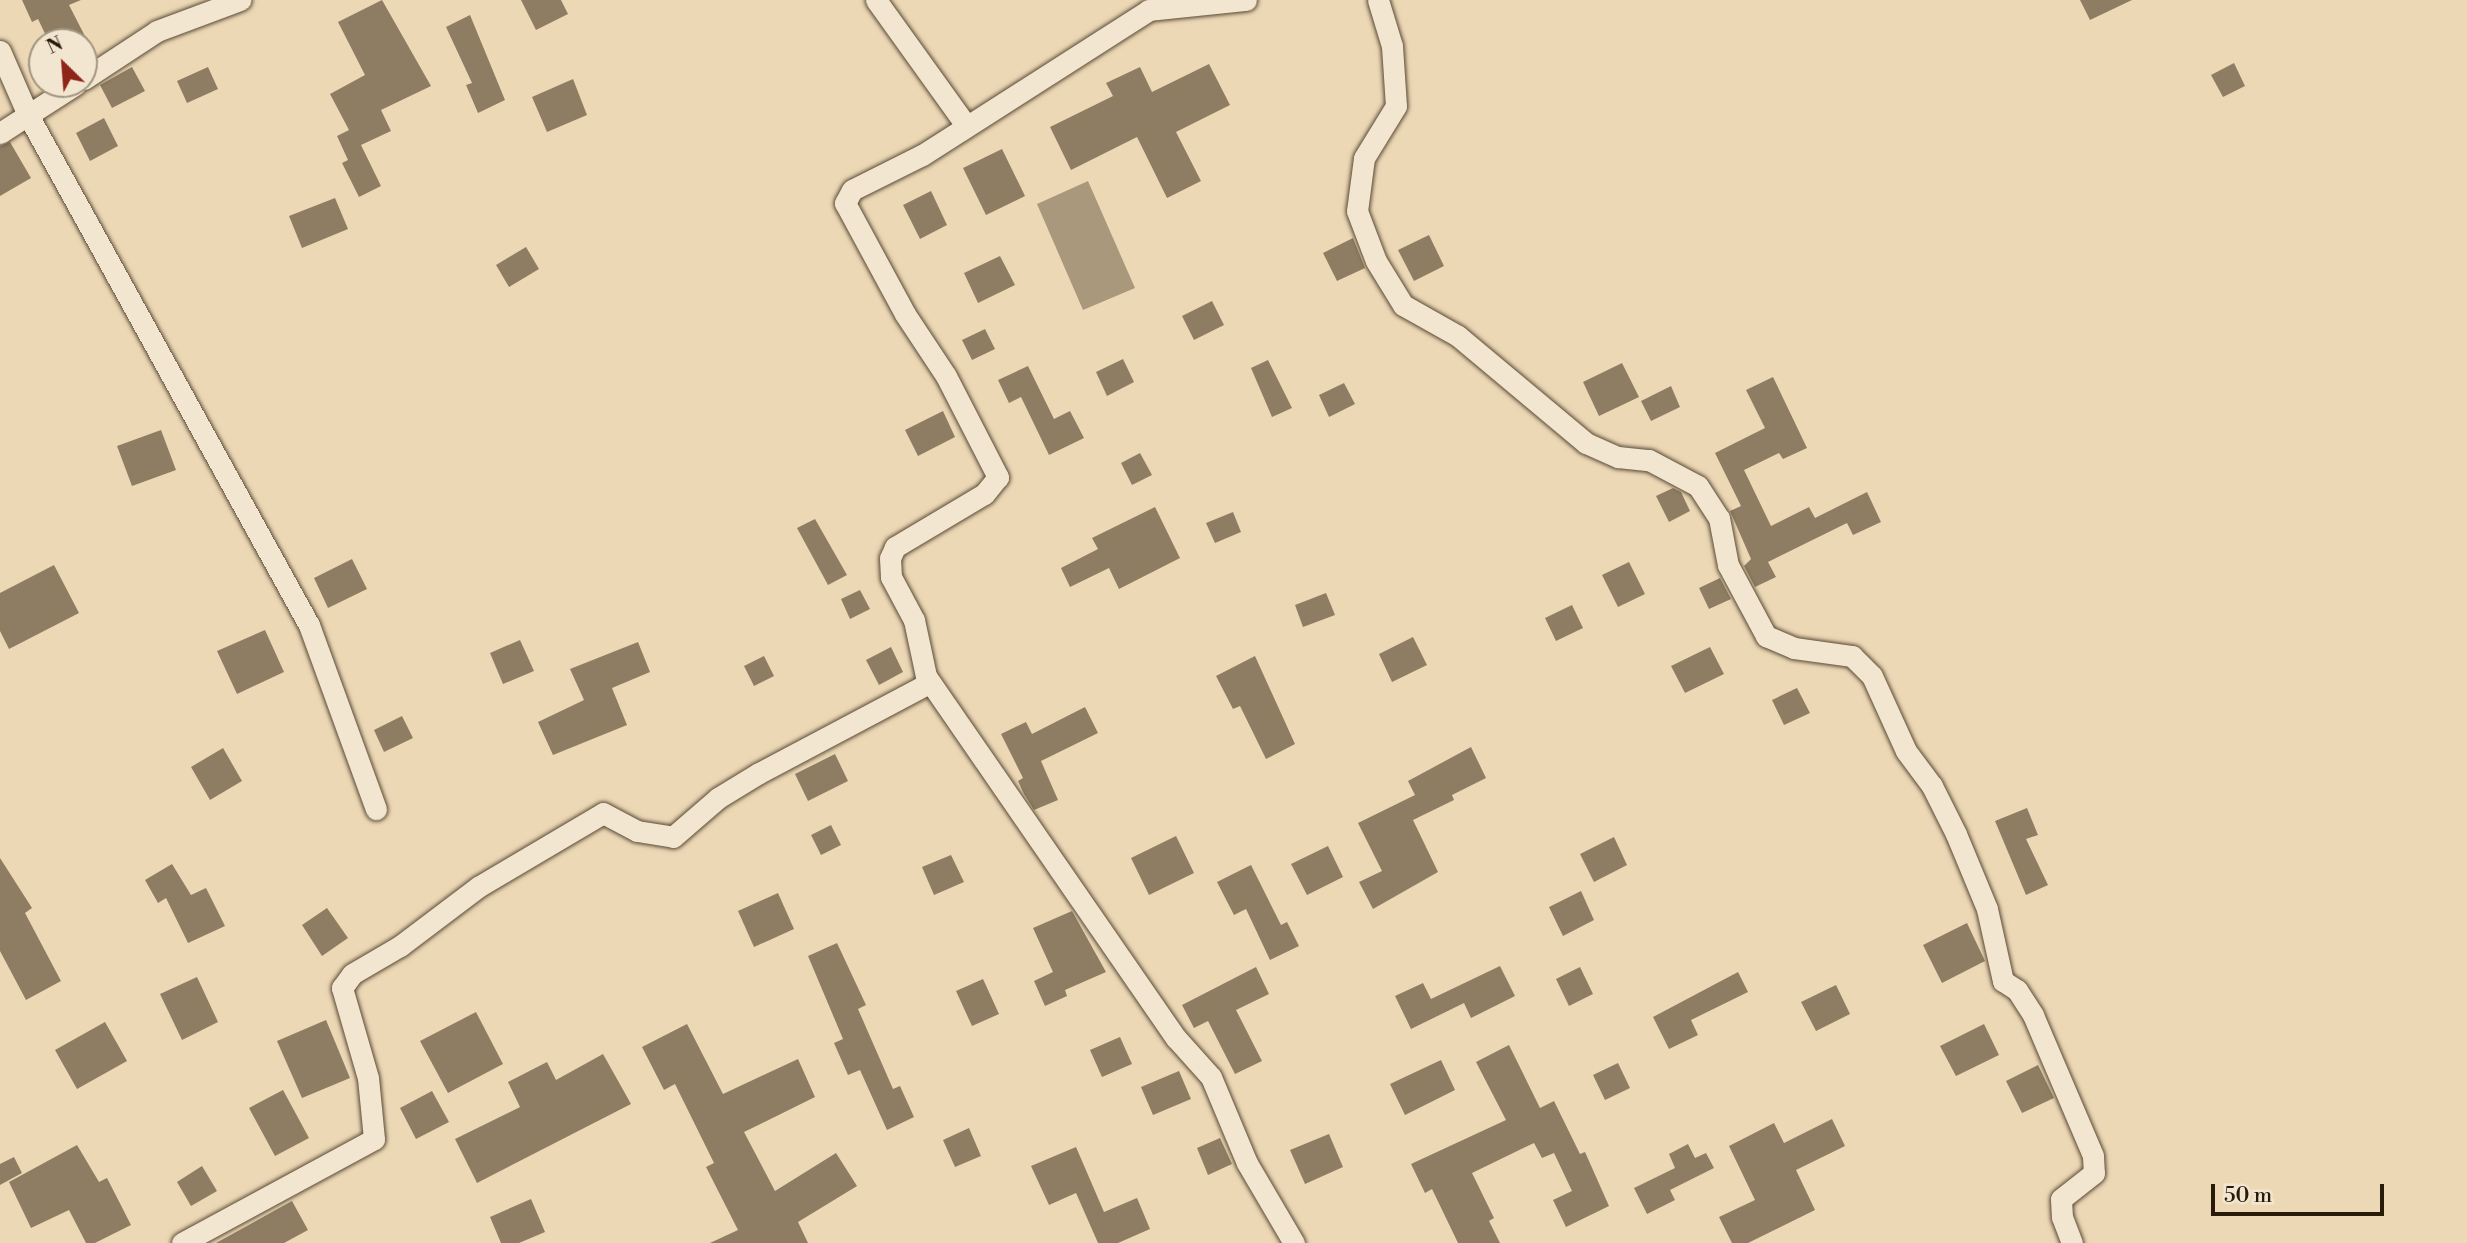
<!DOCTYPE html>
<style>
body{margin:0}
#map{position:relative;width:2467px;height:1243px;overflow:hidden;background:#edd8b6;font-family:"Libre Bodoni",serif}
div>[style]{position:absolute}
.water>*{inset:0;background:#aa987c}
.building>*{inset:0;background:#8e7d63}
.roads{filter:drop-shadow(0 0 2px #594a35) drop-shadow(0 0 2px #594a35)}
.street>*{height:21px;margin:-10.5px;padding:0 10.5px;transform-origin:10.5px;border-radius:10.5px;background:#f3e6d0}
span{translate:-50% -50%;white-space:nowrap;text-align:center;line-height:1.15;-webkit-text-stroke:6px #f3e6d0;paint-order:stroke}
.north{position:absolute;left:28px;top:28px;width:70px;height:70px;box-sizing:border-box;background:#f3e6d0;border:2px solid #a29581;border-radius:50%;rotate:335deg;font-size:19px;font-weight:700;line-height:28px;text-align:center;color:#281b0a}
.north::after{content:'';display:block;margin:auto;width:24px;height:32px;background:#8f2418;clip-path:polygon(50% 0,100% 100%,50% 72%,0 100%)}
.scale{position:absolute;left:2211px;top:1184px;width:173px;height:32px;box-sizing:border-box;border:4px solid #281b0a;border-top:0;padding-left:9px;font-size:21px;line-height:24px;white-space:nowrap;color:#281b0a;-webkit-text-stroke:5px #f3e6d0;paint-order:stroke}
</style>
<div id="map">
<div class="water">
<i style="clip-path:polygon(1088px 181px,1135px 288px,1083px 310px,1037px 204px)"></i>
</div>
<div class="building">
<i style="clip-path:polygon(22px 0,81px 0,69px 5px,88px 42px,49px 42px,38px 19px,32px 22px)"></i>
<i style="clip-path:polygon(382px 0,431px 86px,381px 110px,391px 131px,361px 145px,381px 186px,359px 197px,342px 163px,348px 160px,337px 136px,349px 130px,330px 94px,365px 75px,338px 22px)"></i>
<i style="clip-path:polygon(521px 0,561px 0,568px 14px,536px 30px)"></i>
<i style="clip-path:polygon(2080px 0,2132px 0,2090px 20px)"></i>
<i style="clip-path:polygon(470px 15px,505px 100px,478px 113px,466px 85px,472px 83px,446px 27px)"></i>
<i style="clip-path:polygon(2234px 63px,2245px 86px,2223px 97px,2211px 75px)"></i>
<i style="clip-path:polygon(1209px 64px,1230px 105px,1176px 132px,1201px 181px,1167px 198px,1137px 137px,1071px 170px,1050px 127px,1113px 96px,1106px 83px,1140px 67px,1152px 92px)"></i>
<i style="clip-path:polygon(132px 67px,145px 91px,112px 108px,100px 85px)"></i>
<i style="clip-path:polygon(208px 67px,218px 89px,187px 103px,177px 81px)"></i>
<i style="clip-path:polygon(573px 79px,587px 115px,547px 132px,532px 97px)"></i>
<i style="clip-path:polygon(104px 118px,118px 146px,90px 161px,76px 133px)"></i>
<i style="clip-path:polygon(10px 142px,31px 178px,0 196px,0 146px)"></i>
<i style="clip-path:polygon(1002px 149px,1025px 196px,986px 215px,963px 168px)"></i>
<i style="clip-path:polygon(931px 191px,947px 225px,920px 239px,903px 205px)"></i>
<i style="clip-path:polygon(335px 198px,348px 229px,302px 248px,289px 216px)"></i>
<i style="clip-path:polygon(1429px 235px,1444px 266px,1414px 281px,1398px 250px)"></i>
<i style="clip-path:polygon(1353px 238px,1365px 268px,1337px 281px,1323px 253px)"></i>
<i style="clip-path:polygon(526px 247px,539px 269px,509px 287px,496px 265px)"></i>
<i style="clip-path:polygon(1000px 256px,1015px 285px,978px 303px,964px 273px)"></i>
<i style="clip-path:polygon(1212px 301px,1224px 325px,1194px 340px,1182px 316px)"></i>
<i style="clip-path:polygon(985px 329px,995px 349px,972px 360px,962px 340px)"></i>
<i style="clip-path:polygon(1123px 359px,1134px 382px,1107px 396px,1096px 372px)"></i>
<i style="clip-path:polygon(1268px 360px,1292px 408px,1272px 417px,1251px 368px)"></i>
<i style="clip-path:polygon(1622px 363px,1639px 397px,1599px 416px,1583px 382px)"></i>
<i style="clip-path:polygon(1028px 366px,1054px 419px,1070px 411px,1084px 438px,1049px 455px,1021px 397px,1009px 403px,998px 380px)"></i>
<i style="clip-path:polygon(1773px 377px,1807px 448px,1783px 459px,1779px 453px,1744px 470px,1771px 526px,1809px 507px,1815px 518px,1867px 492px,1881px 522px,1853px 535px,1847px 523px,1768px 562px,1776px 577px,1755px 587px,1744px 566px,1751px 559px,1730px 511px,1741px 506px,1715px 453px,1765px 428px,1746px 390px)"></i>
<i style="clip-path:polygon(1344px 383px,1355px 404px,1329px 417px,1319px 395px)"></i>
<i style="clip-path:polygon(1671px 386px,1680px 407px,1651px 421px,1641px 401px)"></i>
<i style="clip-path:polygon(943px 411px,955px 437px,918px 456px,905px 430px)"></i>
<i style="clip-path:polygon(161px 430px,176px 470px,132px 486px,117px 446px)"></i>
<i style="clip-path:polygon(1140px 453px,1152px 475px,1132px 485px,1121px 463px)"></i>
<i style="clip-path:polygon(1673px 488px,1681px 492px,1690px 511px,1669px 522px,1656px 496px)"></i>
<i style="clip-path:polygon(1155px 507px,1180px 558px,1119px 589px,1109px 568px,1070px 587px,1061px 568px,1098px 549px,1092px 538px)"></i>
<i style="clip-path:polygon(1233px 512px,1241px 532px,1215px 543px,1206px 523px)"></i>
<i style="clip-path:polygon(815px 519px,847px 575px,828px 585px,797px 528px)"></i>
<i style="clip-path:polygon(352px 559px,367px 589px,328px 608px,314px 578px)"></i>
<i style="clip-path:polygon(1629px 562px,1645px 594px,1618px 607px,1602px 575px)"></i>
<i style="clip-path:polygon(54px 565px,79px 613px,9px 649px,0 631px,0 593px)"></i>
<i style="clip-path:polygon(1720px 578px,1731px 599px,1709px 609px,1699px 588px)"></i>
<i style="clip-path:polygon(860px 590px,870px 609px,850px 619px,841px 599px)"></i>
<i style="clip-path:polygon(1326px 593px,1335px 615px,1303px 627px,1295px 605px)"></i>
<i style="clip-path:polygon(1572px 605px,1583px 628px,1556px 641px,1545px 618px)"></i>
<i style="clip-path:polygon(265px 630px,284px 672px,237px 694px,217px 651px)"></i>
<i style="clip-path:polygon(1413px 637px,1427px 665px,1392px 682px,1379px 654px)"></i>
<i style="clip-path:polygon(520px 640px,534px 671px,503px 684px,490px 653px)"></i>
<i style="clip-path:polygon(638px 642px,650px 672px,612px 688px,627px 725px,553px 755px,538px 722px,584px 700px,570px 669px)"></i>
<i style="clip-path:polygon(891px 647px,903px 672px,879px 685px,866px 660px)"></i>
<i style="clip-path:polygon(1710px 647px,1724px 674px,1685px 693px,1671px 666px)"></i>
<i style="clip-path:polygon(764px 656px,774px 676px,754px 686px,744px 666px)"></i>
<i style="clip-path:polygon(1255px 656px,1295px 744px,1266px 759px,1240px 706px,1233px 709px,1216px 676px)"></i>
<i style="clip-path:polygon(1797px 688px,1810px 713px,1784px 725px,1772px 700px)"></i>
<i style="clip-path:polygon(1085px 707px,1098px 733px,1041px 761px,1058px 800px,1034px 810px,1024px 794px,1018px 781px,1023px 778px,1001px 734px,1026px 722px,1032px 734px)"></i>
<i style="clip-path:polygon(402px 716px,413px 738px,384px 752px,374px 730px)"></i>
<i style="clip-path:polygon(1471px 747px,1486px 778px,1452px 795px,1454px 800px,1413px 820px,1438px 872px,1373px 909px,1359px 882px,1382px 871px,1358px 823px,1415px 795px,1408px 781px)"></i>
<i style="clip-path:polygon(223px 748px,242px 781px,210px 800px,191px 767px)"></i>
<i style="clip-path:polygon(835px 754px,848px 781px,808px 801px,795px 774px)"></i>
<i style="clip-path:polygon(2027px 808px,2038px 835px,2026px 839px,2048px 885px,2026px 895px,1995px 821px)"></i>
<i style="clip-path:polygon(831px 825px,841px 845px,821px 855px,811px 835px)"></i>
<i style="clip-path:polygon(1176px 836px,1194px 873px,1149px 895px,1131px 858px)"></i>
<i style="clip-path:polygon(1614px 837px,1627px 865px,1594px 882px,1580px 854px)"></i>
<i style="clip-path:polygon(1328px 846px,1343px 877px,1307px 895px,1291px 864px)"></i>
<i style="clip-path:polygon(951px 855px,964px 882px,934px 895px,922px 867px)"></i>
<i style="clip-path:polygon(0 858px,32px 908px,25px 913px,61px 981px,26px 1000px,0 951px)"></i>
<i style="clip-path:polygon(172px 864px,191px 895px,206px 888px,225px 926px,188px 943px,166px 898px,158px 903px,145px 880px)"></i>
<i style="clip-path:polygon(1251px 865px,1281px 925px,1287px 922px,1299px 946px,1270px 960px,1246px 909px,1234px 915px,1217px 882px)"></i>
<i style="clip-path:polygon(1581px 891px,1594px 920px,1563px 936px,1549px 907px)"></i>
<i style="clip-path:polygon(778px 893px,794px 929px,754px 947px,738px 911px)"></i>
<i style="clip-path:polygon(327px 908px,348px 938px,322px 956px,302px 925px)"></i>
<i style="clip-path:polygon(1072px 911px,1106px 972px,1065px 990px,1067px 996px,1045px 1006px,1034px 981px,1053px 972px,1033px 928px)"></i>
<i style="clip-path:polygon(1967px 923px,1985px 961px,1942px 983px,1923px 945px)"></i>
<i style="clip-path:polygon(837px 943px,866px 1005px,858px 1009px,893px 1089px,900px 1086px,914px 1117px,887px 1130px,860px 1070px,848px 1075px,834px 1043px,843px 1039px,808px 956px)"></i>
<i style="clip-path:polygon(1500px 966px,1515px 996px,1471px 1018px,1464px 1003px,1411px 1029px,1395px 996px,1423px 983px,1431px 999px)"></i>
<i style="clip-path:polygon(1256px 967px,1269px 994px,1236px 1010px,1262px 1061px,1235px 1074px,1208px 1021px,1194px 1028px,1182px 1005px)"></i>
<i style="clip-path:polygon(1580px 967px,1593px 994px,1569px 1006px,1556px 979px)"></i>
<i style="clip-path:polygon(1738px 972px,1748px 992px,1691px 1020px,1698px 1035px,1669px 1049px,1653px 1017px)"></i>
<i style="clip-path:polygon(197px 977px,218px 1022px,182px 1040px,160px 994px)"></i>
<i style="clip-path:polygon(983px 979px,999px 1014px,972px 1026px,956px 991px)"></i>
<i style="clip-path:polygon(1836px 985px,1850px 1014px,1816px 1031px,1801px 1002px)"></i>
<i style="clip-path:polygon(476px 1012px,503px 1064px,448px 1093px,420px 1041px)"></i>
<i style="clip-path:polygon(326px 1020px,350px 1078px,302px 1098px,277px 1041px)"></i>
<i style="clip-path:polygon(105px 1022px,127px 1061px,77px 1089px,55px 1050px)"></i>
<i style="clip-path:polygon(687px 1024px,723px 1094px,798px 1059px,815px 1097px,744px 1132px,775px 1191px,836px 1153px,857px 1186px,798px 1222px,808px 1243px,710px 1243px,738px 1230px,706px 1167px,714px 1163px,675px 1084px,664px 1090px,642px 1047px)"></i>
<i style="clip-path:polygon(1984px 1024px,1999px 1055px,1956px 1076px,1940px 1046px)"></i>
<i style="clip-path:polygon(1120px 1037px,1132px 1064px,1102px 1077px,1090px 1050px)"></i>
<i style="clip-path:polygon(1509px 1045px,1540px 1108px,1554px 1101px,1580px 1154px,1585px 1152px,1609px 1206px,1566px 1227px,1553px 1200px,1572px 1191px,1554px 1153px,1542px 1158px,1534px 1143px,1472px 1173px,1494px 1218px,1489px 1221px,1500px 1243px,1458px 1243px,1432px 1189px,1425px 1193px,1411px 1164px,1506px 1120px,1476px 1062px)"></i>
<i style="clip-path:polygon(603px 1054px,631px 1104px,477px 1183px,455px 1139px,520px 1107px,508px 1082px,547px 1062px,556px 1080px)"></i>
<i style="clip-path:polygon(1441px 1060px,1455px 1090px,1405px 1115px,1390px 1084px)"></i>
<i style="clip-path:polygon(1618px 1063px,1630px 1088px,1605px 1100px,1593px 1075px)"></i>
<i style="clip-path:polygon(2038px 1065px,2054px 1098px,2022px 1113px,2006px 1081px)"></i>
<i style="clip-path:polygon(1179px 1071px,1191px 1099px,1153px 1115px,1141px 1087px)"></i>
<i style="clip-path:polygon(283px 1090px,309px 1138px,275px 1156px,249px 1108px)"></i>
<i style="clip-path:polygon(432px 1091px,449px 1122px,416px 1139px,400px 1108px)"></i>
<i style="clip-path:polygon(1832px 1119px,1845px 1146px,1796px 1170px,1815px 1210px,1748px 1243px,1732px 1243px,1719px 1217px,1755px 1200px,1729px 1146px,1774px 1123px,1784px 1143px)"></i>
<i style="clip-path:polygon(969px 1128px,981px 1156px,955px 1167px,943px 1140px)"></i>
<i style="clip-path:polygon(1329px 1134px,1343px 1167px,1305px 1184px,1290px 1150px)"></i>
<i style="clip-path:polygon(1220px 1138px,1232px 1164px,1208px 1175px,1197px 1148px)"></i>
<i style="clip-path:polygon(1688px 1144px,1695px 1158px,1706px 1153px,1714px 1168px,1670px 1190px,1675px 1200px,1647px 1214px,1634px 1188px,1675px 1168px,1669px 1154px)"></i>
<i style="clip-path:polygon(77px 1145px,99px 1182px,107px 1178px,131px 1225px,95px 1243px,86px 1243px,69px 1210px,31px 1228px,9px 1182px)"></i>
<i style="clip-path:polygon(1076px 1147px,1104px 1212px,1137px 1198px,1150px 1229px,1118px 1243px,1098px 1243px,1076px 1193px,1049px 1205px,1031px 1166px)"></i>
<i style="clip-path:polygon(14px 1157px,22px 1173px,0 1185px,0 1164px)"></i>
<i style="clip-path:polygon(202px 1166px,217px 1191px,191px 1206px,177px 1182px)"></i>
<i style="clip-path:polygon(531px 1199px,545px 1232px,519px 1243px,501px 1243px,490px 1217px)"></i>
<i style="clip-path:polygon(292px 1201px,308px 1230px,284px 1243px,216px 1243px)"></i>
</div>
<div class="roads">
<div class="street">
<i style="left:876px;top:0;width:153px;rotate:54.3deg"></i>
<i style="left:1246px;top:0;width:98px;rotate:174.1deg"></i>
<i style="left:1149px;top:10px;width:269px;rotate:147.4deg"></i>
<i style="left:922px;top:155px;width:78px;rotate:153.4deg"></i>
<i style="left:852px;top:190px;width:15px;rotate:118deg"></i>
<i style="left:845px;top:203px;width:126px;rotate:61.6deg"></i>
<i style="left:905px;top:314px;width:74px;rotate:56.5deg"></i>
<i style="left:946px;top:376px;width:114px;rotate:62.8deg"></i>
<i style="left:998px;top:477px;width:22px;rotate:129deg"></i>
<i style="left:984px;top:494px;width:104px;rotate:149.2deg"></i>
<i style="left:895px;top:547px;width:12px;rotate:114deg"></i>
<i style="left:890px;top:558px;width:19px;rotate:87deg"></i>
<i style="left:891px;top:577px;width:49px;rotate:61.9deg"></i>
<i style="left:914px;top:620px;width:57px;rotate:77.9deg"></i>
<i style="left:926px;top:676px;width:440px;rotate:55.4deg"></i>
<i style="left:1176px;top:1038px;width:52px;rotate:48.1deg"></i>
<i style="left:1211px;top:1077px;width:93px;rotate:67.3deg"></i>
<i style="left:1247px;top:1163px;width:93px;rotate:59.6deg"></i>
<i style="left:1378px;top:0;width:48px;rotate:73.1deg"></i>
<i style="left:1392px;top:46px;width:60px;rotate:86.2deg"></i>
<i style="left:1396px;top:106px;width:61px;rotate:121.6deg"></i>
<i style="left:1364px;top:158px;width:53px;rotate:97.5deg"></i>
<i style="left:1357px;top:211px;width:53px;rotate:69.2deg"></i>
<i style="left:1376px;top:261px;width:52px;rotate:58.5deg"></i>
<i style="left:1403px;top:305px;width:63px;rotate:29.4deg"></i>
<i style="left:1458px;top:336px;width:167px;rotate:39.9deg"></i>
<i style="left:1586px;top:443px;width:35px;rotate:24deg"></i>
<i style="left:1618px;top:457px;width:31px;rotate:6deg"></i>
<i style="left:1649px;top:460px;width:55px;rotate:28deg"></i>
<i style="left:1698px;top:486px;width:38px;rotate:57deg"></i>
<i style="left:1719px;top:518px;width:48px;rotate:79.2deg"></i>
<i style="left:1728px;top:565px;width:81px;rotate:61.8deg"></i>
<i style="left:1766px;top:636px;width:30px;rotate:23deg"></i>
<i style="left:1794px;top:648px;width:59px;rotate:7.9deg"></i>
<i style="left:1852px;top:656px;width:28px;rotate:45deg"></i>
<i style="left:1872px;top:676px;width:82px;rotate:65.6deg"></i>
<i style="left:1906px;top:751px;width:44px;rotate:53.4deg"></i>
<i style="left:1932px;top:786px;width:54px;rotate:63.4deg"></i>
<i style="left:1956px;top:834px;width:81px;rotate:67.5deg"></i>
<i style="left:1987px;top:909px;width:74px;rotate:77.5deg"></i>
<i style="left:2003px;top:981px;width:17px;rotate:33deg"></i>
<i style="left:2017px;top:990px;width:30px;rotate:57deg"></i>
<i style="left:2033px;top:1015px;width:153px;rotate:66.9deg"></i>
<i style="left:2093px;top:1156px;width:17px;rotate:87deg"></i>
<i style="left:2094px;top:1173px;width:42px;rotate:141.8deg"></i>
<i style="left:2061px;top:1199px;width:18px;rotate:87deg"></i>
<i style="left:2062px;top:1217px;width:28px;rotate:69deg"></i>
<i style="left:0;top:51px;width:70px;rotate:66.4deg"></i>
<i style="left:28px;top:115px;width:582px;rotate:61.15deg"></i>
<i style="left:309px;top:625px;width:196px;rotate:70deg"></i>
<i style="left:84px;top:79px;width:87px;rotate:-33.3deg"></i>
<i style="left:157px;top:31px;width:89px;rotate:-20.5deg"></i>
<i style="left:0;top:133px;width:90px;rotate:-32.8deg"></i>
<i style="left:182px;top:1243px;width:218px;rotate:-28.4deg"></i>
<i style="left:374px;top:1139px;width:61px;rotate:-95.6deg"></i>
<i style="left:368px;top:1078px;width:94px;rotate:-106.1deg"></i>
<i style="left:342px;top:988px;width:17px;rotate:-54deg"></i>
<i style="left:352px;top:974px;width:56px;rotate:-30.3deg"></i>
<i style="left:400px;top:946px;width:98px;rotate:-37.1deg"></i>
<i style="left:478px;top:887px;width:145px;rotate:-30.6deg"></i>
<i style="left:603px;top:813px;width:38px;rotate:28deg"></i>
<i style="left:637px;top:831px;width:36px;rotate:9deg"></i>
<i style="left:673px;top:837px;width:60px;rotate:-40.9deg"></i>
<i style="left:718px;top:798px;width:48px;rotate:-31.4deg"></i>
<i style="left:759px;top:773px;width:192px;rotate:-27.9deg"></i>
</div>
</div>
<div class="north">N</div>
<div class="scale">50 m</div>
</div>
